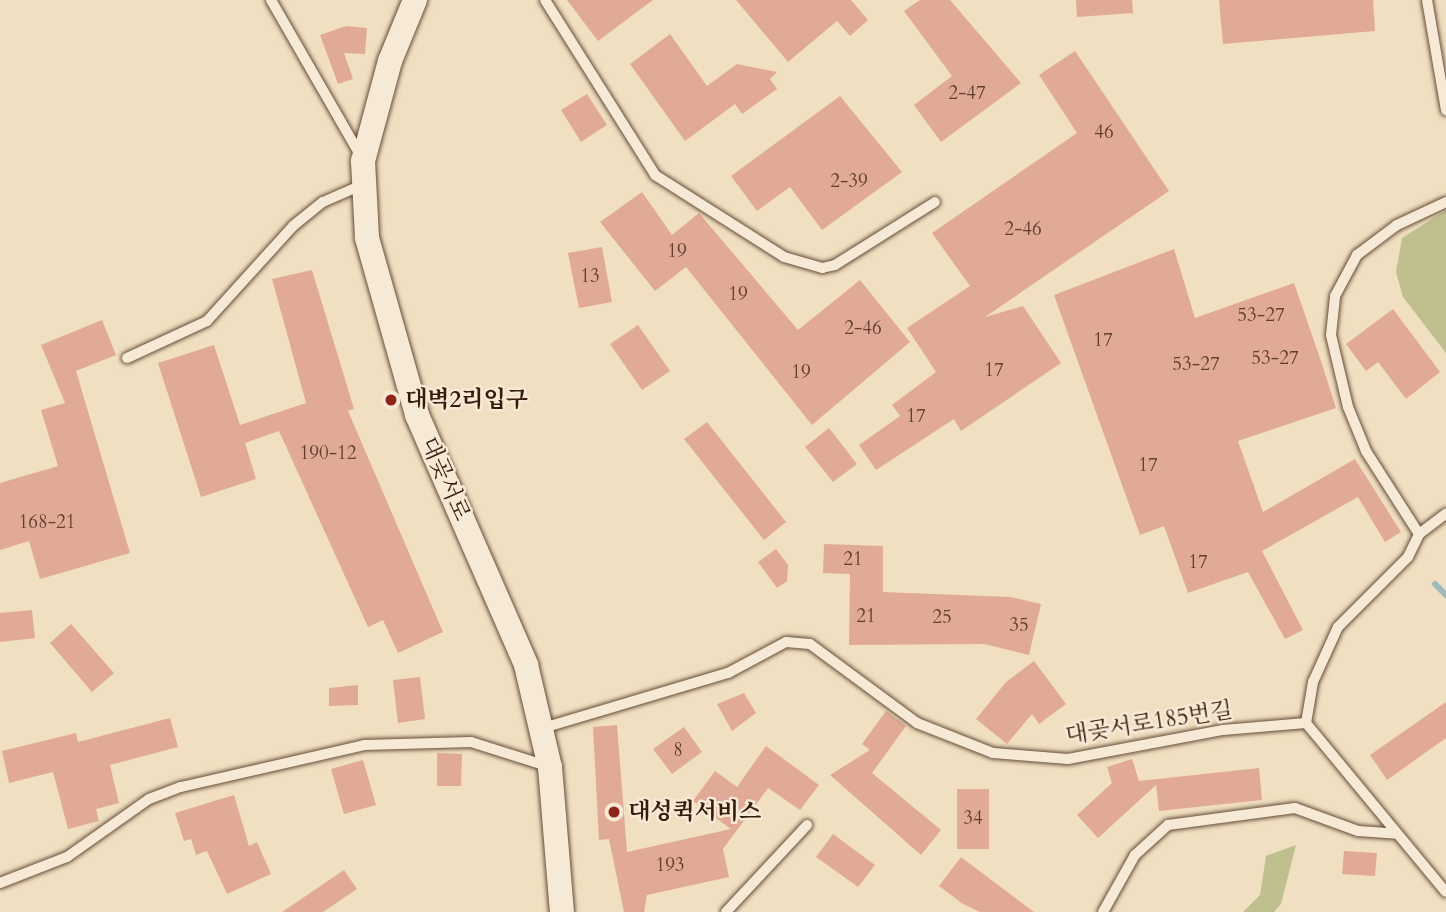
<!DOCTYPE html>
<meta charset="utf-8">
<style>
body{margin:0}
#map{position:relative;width:1446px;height:912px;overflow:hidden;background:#f1dfc1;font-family:Cardo,"Noto Serif KR",serif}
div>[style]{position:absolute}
.green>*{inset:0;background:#c0c08f}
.stream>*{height:6px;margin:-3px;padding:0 3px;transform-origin:3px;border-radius:3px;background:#9ebabc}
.building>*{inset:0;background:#e1aa97}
.roads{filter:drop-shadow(0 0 2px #664d38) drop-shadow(0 0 2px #664d38)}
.service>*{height:10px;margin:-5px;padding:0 5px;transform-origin:5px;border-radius:5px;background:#f6ead7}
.tertiary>*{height:24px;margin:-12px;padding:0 12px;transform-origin:12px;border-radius:12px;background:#f6ead7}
.dots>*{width:19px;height:19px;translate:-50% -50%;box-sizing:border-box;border:4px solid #f6ead7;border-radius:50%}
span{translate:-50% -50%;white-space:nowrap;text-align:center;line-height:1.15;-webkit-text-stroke:5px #f6ead7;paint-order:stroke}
.number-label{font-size:19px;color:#62402d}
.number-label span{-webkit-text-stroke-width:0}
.poi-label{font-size:23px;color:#371c0a;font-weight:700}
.left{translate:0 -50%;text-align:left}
.street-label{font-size:23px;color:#371c0a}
</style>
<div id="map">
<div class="green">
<i style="clip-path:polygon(1446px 210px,1446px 353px,1403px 297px,1396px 272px,1402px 238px)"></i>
<i style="clip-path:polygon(1296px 845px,1281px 904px,1274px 912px,1243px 912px,1260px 895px,1266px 856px)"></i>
</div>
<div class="stream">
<i style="left:1435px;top:584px;width:16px;rotate:45deg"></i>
</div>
<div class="building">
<i style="clip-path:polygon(567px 0,653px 0,598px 41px)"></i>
<i style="clip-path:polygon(736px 0,851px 0,868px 20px,850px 36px,837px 21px,788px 62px)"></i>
<i style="clip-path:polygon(920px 0,950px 0,1021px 83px,941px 142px,914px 105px,952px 76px,904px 11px)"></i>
<i style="clip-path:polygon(1076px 0,1132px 0,1133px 13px,1077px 17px)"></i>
<i style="clip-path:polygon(1219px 0,1373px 0,1375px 31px,1223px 44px)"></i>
<i style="clip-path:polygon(346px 26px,367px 28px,365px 54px,344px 53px,353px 79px,338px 84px,320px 35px)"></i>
<i style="clip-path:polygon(670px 34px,707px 86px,737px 64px,777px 72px,770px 79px,777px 89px,742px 114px,735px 104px,685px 141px,630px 64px)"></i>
<i style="clip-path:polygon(1075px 51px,1169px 191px,985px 317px,1023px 306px,1061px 363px,961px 431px,954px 419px,876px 470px,859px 445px,900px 416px,892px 405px,936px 372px,907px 328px,970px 286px,932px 233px,1077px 133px,1039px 75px)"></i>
<i style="clip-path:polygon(587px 94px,607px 125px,581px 142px,561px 110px)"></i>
<i style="clip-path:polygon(840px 96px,902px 172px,822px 230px,790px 187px,757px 211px,731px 176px)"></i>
<i style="clip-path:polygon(642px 192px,672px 235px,699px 213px,798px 330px,860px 280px,910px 342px,812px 425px,686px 267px,655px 291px,600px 222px)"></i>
<i style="clip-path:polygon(602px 247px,612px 302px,579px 308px,568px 253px)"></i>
<i style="clip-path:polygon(1174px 249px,1195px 318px,1294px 283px,1322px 364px,1336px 408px,1238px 441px,1263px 512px,1355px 459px,1401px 532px,1385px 542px,1358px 497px,1262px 551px,1303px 630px,1285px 639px,1248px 572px,1188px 593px,1164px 526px,1140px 535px,1054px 295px)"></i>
<i style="clip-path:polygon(312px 270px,354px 409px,348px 411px,443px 632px,398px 653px,383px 620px,368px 627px,279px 431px,245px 443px,256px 479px,201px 497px,158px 363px,214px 345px,240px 425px,306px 403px,272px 279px)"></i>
<i style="clip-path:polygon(1393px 309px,1440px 372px,1406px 399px,1378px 362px,1366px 371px,1346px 344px)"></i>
<i style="clip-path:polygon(102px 320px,116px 355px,76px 371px,130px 553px,40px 579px,29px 541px,0 550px,0 483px,58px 466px,41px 410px,65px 403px,41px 345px)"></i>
<i style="clip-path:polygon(638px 325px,670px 371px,642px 390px,610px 344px)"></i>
<i style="clip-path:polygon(707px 422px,786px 522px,764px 540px,684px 439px)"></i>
<i style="clip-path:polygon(829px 428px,857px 464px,833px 482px,805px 447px)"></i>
<i style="clip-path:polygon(824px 544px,883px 546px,883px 592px,1010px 597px,1041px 604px,1029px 655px,984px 644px,849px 645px,850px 574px,823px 573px)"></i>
<i style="clip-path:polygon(776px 549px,788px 565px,787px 581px,777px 588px,758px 562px)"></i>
<i style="clip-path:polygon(32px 610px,35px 638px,0 642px,0 613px)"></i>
<i style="clip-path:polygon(71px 624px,114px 673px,92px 692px,50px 643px)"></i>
<i style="clip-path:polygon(1034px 661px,1066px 704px,1039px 724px,1032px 714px,1007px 744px,976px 719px,1006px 682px)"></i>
<i style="clip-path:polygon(420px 677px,425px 719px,398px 723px,393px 680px)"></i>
<i style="clip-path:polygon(358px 685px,358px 705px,329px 706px,329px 688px)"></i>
<i style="clip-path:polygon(744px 693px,756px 713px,732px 731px,717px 704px)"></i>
<i style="clip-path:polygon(1446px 702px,1446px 738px,1387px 780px,1370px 755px)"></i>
<i style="clip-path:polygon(886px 711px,906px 726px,872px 773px,941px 830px,921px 855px,830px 775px,870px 750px,862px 744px)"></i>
<i style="clip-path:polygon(170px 718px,178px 747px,110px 765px,119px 803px,96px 809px,99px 821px,68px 829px,53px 772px,9px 783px,2px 751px,76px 733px,78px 742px)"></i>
<i style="clip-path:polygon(617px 725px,627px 852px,731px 829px,693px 801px,715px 771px,737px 787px,766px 746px,819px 785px,800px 810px,768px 788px,723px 849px,729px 877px,647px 895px,644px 912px,624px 912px,609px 839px,599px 840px,593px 727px)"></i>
<i style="clip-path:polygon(684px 727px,702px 752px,672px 774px,653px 749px)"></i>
<i style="clip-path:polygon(437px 753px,462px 754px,461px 786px,437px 786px)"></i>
<i style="clip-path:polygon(1132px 759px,1139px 781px,1259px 768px,1262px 800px,1159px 811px,1156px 785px,1098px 838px,1077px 815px,1112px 783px,1107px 767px)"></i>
<i style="clip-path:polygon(363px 760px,376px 805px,344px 814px,331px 769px)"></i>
<i style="clip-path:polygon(957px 789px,989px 789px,989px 849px,957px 849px)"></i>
<i style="clip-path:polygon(234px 795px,249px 846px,257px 842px,271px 874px,227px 894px,207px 851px,196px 855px,191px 839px,184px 841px,175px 813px)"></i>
<i style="clip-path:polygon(833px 834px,875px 865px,858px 887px,816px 857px)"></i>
<i style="clip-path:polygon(1344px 851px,1377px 853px,1375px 876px,1342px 874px)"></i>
<i style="clip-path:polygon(961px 857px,1034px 912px,980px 912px,963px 904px,939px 886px)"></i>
<i style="clip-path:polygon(344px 870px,357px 889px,323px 912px,282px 912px)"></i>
</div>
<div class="roads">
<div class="service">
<i style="left:271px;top:0;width:182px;rotate:60.1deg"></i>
<i style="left:545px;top:0;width:207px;rotate:57.8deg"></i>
<i style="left:655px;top:175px;width:153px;rotate:32.4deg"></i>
<i style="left:784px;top:257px;width:40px;rotate:16deg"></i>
<i style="left:822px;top:268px;width:13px;rotate:-13deg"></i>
<i style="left:835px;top:265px;width:118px;rotate:-32.2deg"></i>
<i style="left:1427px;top:0;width:112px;rotate:80.2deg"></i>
<i style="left:127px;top:358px;width:88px;rotate:-24.8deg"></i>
<i style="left:207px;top:321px;width:128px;rotate:-47.8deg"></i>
<i style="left:293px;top:226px;width:38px;rotate:-39deg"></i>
<i style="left:323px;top:202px;width:43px;rotate:-23.6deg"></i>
<i style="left:1419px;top:534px;width:34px;rotate:-37deg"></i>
<i style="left:1306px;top:723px;width:219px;rotate:50.4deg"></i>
<i style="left:543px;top:728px;width:193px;rotate:-16.6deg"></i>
<i style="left:728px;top:673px;width:66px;rotate:-28.1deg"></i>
<i style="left:786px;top:642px;width:24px;rotate:5deg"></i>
<i style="left:810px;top:644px;width:133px;rotate:36.4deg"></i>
<i style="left:917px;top:723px;width:82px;rotate:21.5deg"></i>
<i style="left:993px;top:753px;width:75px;rotate:4.6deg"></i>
<i style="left:1068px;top:759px;width:158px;rotate:-10.6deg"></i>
<i style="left:1223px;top:730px;width:83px;rotate:-4.8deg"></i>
<i style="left:1306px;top:723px;width:42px;rotate:-80.3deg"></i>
<i style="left:1313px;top:682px;width:60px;rotate:-65.6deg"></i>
<i style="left:1338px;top:627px;width:99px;rotate:-45deg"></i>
<i style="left:1408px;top:557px;width:25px;rotate:-64deg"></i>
<i style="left:1419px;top:534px;width:98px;rotate:-122.6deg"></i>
<i style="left:1366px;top:451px;width:48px;rotate:-112.2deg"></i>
<i style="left:1348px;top:407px;width:74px;rotate:-103.3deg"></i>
<i style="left:1331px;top:335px;width:39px;rotate:-84deg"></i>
<i style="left:1335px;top:296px;width:47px;rotate:-61.8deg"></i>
<i style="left:1357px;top:255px;width:50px;rotate:-36.9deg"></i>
<i style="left:1397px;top:225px;width:54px;rotate:-25.1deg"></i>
<i style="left:0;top:883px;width:72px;rotate:-21.2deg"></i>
<i style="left:67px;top:857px;width:100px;rotate:-35.3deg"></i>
<i style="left:149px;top:799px;width:34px;rotate:-21deg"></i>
<i style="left:181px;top:787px;width:188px;rotate:-12.9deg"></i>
<i style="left:364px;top:745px;width:107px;rotate:-1.6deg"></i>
<i style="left:471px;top:742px;width:83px;rotate:17.6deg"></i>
<i style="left:726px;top:912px;width:119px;rotate:-47deg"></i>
<i style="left:1103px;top:912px;width:65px;rotate:-60.7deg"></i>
<i style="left:1135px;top:855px;width:45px;rotate:-42.3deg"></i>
<i style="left:1168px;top:825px;width:128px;rotate:-7.6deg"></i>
<i style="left:1295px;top:808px;width:67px;rotate:20.1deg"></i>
<i style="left:1358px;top:831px;width:39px;rotate:4deg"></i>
</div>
<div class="tertiary">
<i style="left:415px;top:0;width:66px;rotate:112.3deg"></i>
<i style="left:390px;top:61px;width:104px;rotate:105.1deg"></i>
<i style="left:363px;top:161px;width:77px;rotate:87deg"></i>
<i style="left:367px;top:238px;width:184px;rotate:74.2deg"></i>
<i style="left:417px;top:415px;width:273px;rotate:66.4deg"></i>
<i style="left:526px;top:665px;width:105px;rotate:76.8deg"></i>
<i style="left:550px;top:767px;width:145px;rotate:85.3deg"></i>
</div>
</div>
<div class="dots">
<i style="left:391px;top:400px;background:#8f2418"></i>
<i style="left:614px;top:812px;background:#8f2418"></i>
</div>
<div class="number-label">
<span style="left:967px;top:94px">2-47</span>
<span style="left:1104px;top:133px">46</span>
<span style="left:849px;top:182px">2-39</span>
<span style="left:1023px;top:230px">2-46</span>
<span style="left:677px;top:252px">19</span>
<span style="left:590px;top:277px">13</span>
<span style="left:738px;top:295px">19</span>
<span style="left:1261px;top:316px">53-27</span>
<span style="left:863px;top:329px">2-46</span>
<span style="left:1103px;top:341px">17</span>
<span style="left:1275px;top:359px">53-27</span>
<span style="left:1196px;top:365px">53-27</span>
<span style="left:994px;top:371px">17</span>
<span style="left:801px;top:373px">19</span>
<span style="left:916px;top:417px">17</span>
<span style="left:328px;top:454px">190-12</span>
<span style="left:1148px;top:466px">17</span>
<span style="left:47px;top:523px">168-21</span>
<span style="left:853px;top:560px">21</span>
<span style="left:1198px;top:563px">17</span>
<span style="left:866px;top:617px">21</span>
<span style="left:942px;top:618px">25</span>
<span style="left:1019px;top:626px">35</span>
<span style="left:678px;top:751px">8</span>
<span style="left:973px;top:819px">34</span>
<span style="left:670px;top:866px">193</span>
</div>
<div class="poi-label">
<span class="left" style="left:405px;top:400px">대벽2리입구</span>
<span class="left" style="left:628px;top:812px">대성퀵서비스</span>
</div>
<div class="street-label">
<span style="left:445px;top:479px;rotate:66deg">대곶서로</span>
<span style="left:1149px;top:723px;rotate:-9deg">대곶서로185번길</span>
</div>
</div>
